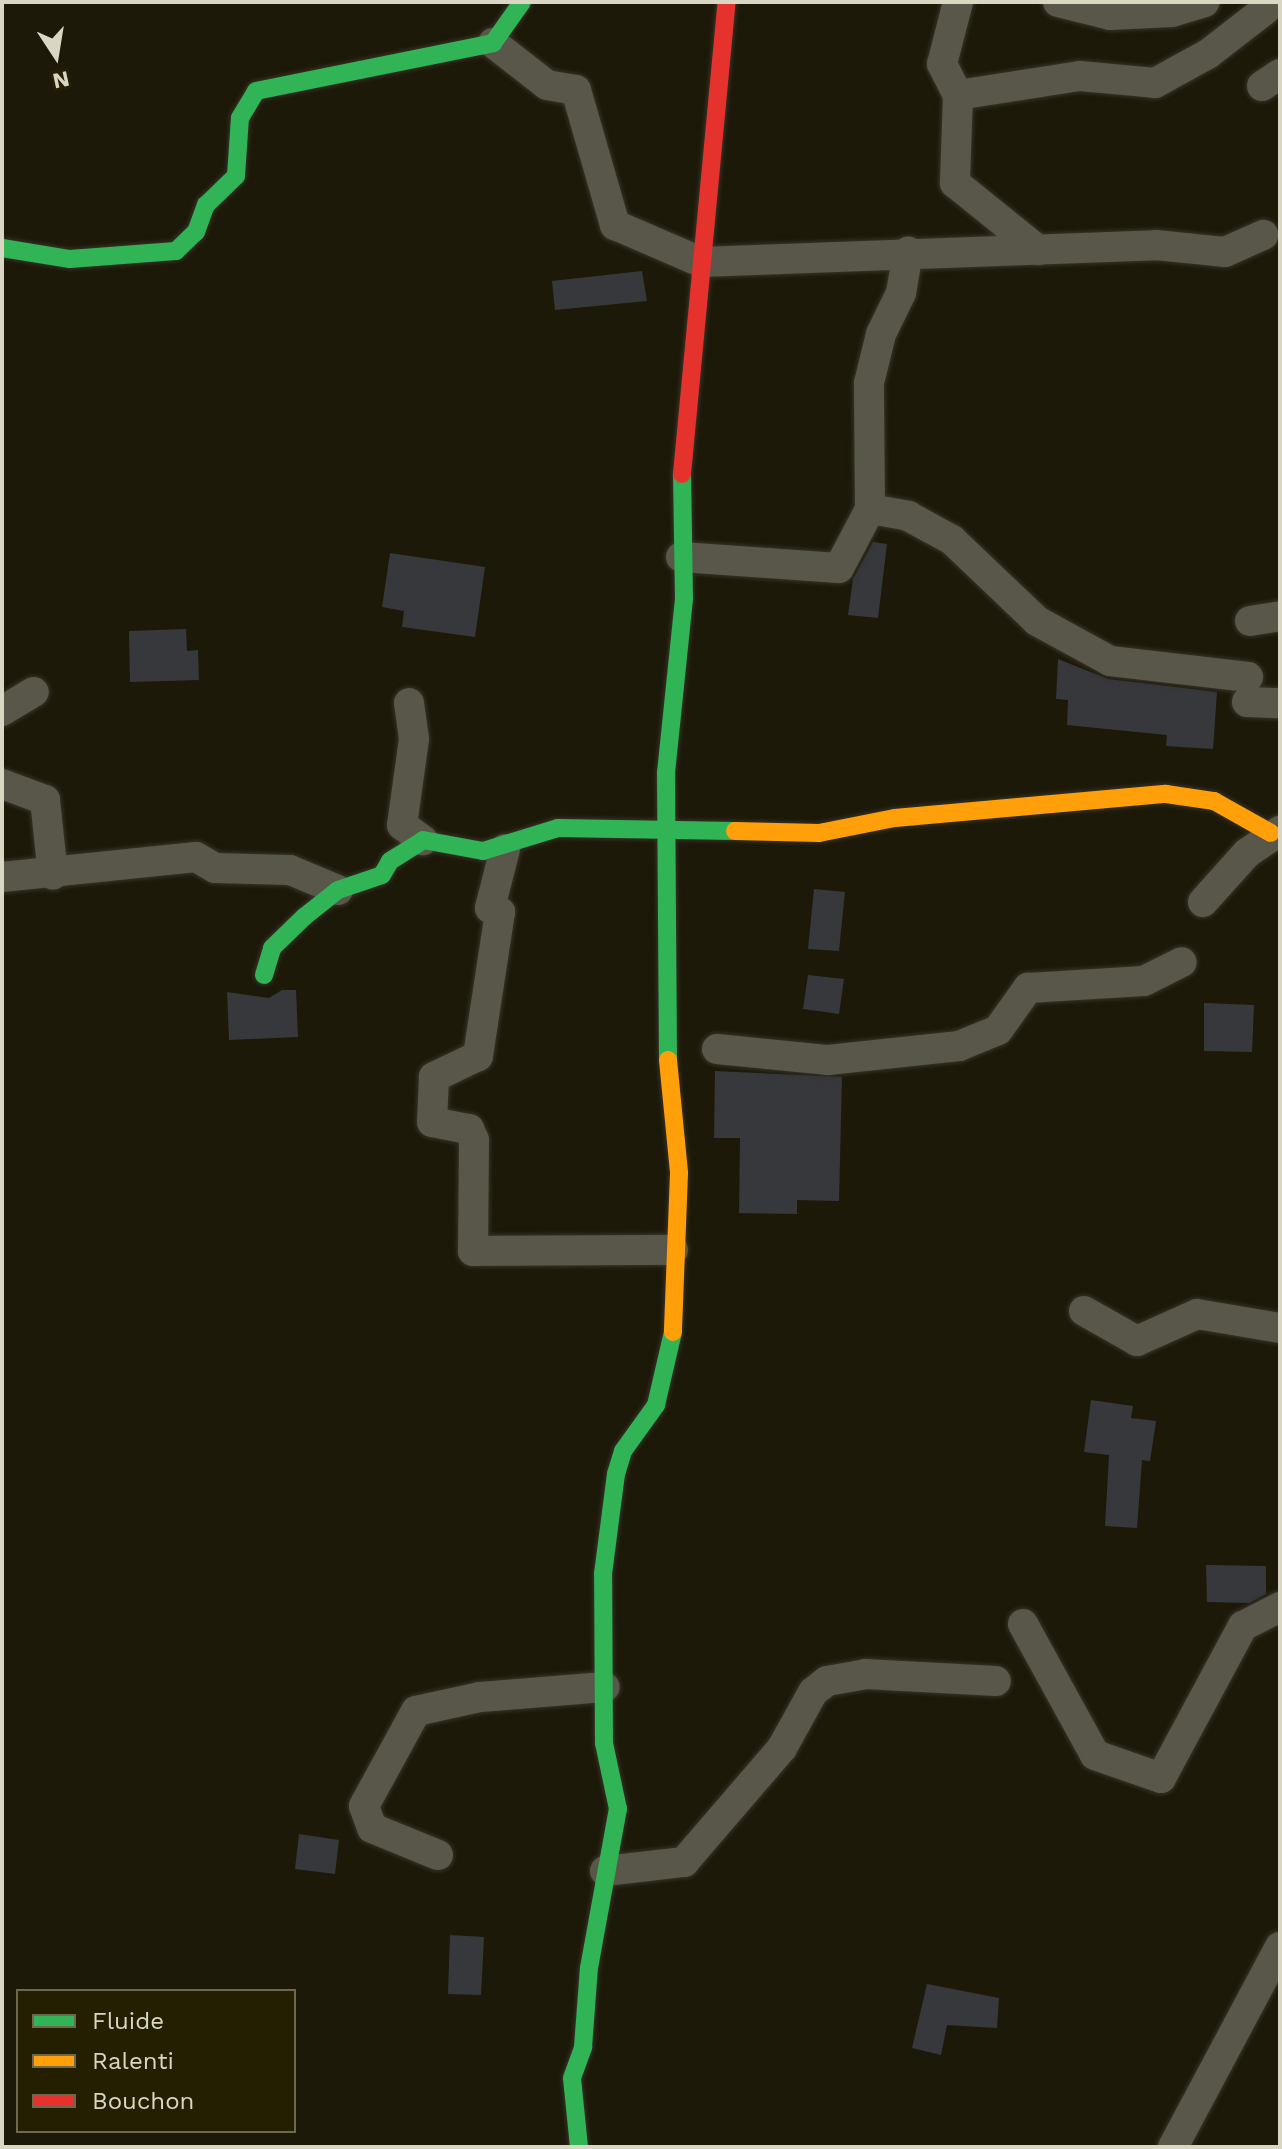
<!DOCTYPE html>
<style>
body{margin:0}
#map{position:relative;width:1282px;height:2149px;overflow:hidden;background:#1d1909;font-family:"Work Sans",sans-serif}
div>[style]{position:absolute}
.building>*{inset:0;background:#36383c}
.roads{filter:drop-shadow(0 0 2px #363329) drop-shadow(0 0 2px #363329)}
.street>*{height:30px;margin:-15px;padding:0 15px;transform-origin:15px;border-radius:15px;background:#59574a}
.fast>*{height:18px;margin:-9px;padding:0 9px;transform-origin:9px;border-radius:9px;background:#30b455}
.slow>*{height:18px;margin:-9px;padding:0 9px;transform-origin:9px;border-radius:9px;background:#ff9f0a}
.jam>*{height:18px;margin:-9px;padding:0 9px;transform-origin:9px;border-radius:9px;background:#e5322d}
span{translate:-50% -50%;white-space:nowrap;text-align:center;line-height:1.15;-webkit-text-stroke:6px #251f01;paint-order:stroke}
.frame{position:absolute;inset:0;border:4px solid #d9d6c4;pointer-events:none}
.legend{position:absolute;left:16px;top:1989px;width:280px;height:144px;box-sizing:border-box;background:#251f01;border:2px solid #6d684f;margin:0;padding:10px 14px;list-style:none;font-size:24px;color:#d9d6c4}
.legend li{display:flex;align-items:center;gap:16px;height:40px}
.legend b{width:40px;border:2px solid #6d684f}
.north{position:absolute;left:16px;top:16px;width:80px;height:80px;-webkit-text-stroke:6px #251f01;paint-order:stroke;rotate:168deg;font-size:22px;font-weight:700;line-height:32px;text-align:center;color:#d9d6c4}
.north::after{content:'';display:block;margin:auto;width:28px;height:36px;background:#d9d6c4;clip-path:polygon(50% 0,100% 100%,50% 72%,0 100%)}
</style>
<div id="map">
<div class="building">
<i style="clip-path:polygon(642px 271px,647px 301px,555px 310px,552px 281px)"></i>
<i style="clip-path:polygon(873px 542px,887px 544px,878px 618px,848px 615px,853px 579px)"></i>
<i style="clip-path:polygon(390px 553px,485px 567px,475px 637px,402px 627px,404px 611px,382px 607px)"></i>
<i style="clip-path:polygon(186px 629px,187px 651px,198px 650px,199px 680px,130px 682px,129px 631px)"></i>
<i style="clip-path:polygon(1058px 659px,1108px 679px,1217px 692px,1213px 749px,1166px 746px,1167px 735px,1067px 725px,1068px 700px,1056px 699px)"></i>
<i style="clip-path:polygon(814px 889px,845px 892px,839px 951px,808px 949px)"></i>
<i style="clip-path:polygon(808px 975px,844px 979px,839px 1014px,803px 1009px)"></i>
<i style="clip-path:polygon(282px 990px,296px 990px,298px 1037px,229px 1040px,227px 992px,269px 998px)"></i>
<i style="clip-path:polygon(1204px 1003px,1254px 1005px,1252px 1052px,1204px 1051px)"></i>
<i style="clip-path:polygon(715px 1071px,842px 1077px,839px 1201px,797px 1200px,797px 1214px,739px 1213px,740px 1138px,714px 1138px)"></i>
<i style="clip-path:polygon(1091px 1400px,1133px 1406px,1131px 1418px,1156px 1421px,1150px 1461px,1142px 1460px,1137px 1528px,1105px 1526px,1109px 1455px,1084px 1452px)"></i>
<i style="clip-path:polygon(1206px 1565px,1266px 1566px,1266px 1594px,1249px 1603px,1207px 1602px)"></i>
<i style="clip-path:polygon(299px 1834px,339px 1840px,335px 1874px,295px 1869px)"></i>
<i style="clip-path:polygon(450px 1935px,484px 1937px,481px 1995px,448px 1994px)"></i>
<i style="clip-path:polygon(927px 1984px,999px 1998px,997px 2028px,947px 2025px,941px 2055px,912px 2048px)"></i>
</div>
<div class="roads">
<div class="street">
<i style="left:958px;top:2px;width:64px;rotate:104.5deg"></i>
<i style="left:942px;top:64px;width:35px;rotate:63deg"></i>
<i style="left:958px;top:95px;width:88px;rotate:92deg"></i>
<i style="left:955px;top:183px;width:107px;rotate:38.9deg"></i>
<i style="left:1058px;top:2px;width:54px;rotate:14deg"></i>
<i style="left:1110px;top:15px;width:62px;rotate:-2.8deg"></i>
<i style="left:1172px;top:12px;width:34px;rotate:-17deg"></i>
<i style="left:493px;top:43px;width:68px;rotate:37.9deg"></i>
<i style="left:547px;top:85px;width:29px;rotate:10deg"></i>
<i style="left:576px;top:90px;width:141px;rotate:73.9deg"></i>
<i style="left:615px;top:225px;width:94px;rotate:23.3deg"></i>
<i style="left:701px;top:262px;width:455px;rotate:-2.1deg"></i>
<i style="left:1156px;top:245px;width:69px;rotate:5.8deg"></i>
<i style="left:1225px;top:252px;width:42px;rotate:-24.1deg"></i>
<i style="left:1262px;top:86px;width:22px;rotate:-34deg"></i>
<i style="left:958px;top:95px;width:123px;rotate:-8.9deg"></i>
<i style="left:1080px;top:76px;width:75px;rotate:5.3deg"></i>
<i style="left:1155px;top:83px;width:60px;rotate:-28.7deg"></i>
<i style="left:1208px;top:54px;width:72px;rotate:-37.7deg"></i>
<i style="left:870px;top:509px;width:39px;rotate:10deg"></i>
<i style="left:908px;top:516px;width:50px;rotate:28.6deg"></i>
<i style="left:952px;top:540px;width:117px;rotate:43.6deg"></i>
<i style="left:1037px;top:621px;width:83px;rotate:28.7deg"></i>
<i style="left:1110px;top:661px;width:139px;rotate:6.6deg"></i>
<i style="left:681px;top:557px;width:158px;rotate:4deg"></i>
<i style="left:839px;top:568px;width:67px;rotate:-62.3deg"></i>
<i style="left:870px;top:509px;width:126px;rotate:-90.5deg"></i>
<i style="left:869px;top:383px;width:50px;rotate:-76.2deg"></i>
<i style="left:881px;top:334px;width:46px;rotate:-64deg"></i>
<i style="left:901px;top:293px;width:42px;rotate:-80.3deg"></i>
<i style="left:1250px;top:621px;width:30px;rotate:-9deg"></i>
<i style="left:1247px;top:702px;width:33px;rotate:2deg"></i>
<i style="left:409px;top:703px;width:36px;rotate:82deg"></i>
<i style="left:414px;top:739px;width:87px;rotate:97.9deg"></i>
<i style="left:402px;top:825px;width:26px;rotate:36deg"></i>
<i style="left:2px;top:711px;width:37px;rotate:-31deg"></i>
<i style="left:2px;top:784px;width:46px;rotate:20.4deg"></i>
<i style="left:45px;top:800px;width:75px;rotate:83.9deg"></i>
<i style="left:505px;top:849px;width:61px;rotate:104.3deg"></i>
<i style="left:490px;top:908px;width:11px;rotate:22deg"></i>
<i style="left:500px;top:912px;width:146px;rotate:98.7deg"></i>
<i style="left:478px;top:1056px;width:49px;rotate:154.5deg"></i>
<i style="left:434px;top:1077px;width:45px;rotate:92.5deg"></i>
<i style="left:432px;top:1122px;width:38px;rotate:11deg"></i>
<i style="left:469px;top:1129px;width:12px;rotate:66deg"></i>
<i style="left:474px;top:1140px;width:111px;rotate:90.5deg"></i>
<i style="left:473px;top:1251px;width:200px;rotate:-0.3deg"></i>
<i style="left:2px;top:877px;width:195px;rotate:-5.9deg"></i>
<i style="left:196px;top:857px;width:22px;rotate:30deg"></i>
<i style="left:215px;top:868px;width:75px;rotate:1.5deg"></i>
<i style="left:290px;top:870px;width:52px;rotate:22.6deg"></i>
<i style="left:1203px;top:902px;width:66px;rotate:-48.1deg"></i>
<i style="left:1247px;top:853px;width:40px;rotate:-34deg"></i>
<i style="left:717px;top:1049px;width:112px;rotate:5.7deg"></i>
<i style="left:828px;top:1060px;width:132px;rotate:-6.1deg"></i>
<i style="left:959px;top:1046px;width:42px;rotate:-22.3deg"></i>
<i style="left:998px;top:1030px;width:52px;rotate:-54.5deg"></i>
<i style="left:1028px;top:988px;width:116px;rotate:-3.5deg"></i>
<i style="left:1144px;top:981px;width:42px;rotate:-26.6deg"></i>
<i style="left:1084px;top:1311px;width:61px;rotate:29.5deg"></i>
<i style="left:1137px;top:1341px;width:66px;rotate:-24.2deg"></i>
<i style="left:1197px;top:1314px;width:84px;rotate:9.6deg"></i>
<i style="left:1023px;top:1624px;width:149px;rotate:61.2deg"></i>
<i style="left:1095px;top:1755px;width:70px;rotate:19.2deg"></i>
<i style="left:1161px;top:1778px;width:173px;rotate:-61.7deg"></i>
<i style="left:1243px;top:1626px;width:42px;rotate:-27.2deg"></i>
<i style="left:438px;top:1855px;width:71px;rotate:-157.8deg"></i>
<i style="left:372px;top:1828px;width:23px;rotate:-110deg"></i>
<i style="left:364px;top:1806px;width:108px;rotate:-61.3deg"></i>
<i style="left:416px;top:1711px;width:66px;rotate:-12.3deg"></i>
<i style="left:480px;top:1697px;width:125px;rotate:-4.6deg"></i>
<i style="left:605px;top:1871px;width:80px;rotate:-6.5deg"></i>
<i style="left:684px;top:1862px;width:150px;rotate:-49.3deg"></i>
<i style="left:782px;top:1748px;width:64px;rotate:-61deg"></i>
<i style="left:813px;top:1692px;width:18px;rotate:-38deg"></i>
<i style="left:827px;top:1681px;width:39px;rotate:-10deg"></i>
<i style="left:865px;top:1674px;width:131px;rotate:3.1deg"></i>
<i style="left:1173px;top:2147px;width:227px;rotate:-61.9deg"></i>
</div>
<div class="fast">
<i style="left:2px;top:248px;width:69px;rotate:9.2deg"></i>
<i style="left:70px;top:259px;width:106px;rotate:-4.3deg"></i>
<i style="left:176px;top:251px;width:28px;rotate:-44deg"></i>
<i style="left:196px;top:232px;width:29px;rotate:-70deg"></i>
<i style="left:206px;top:205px;width:42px;rotate:-44deg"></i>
<i style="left:236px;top:176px;width:58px;rotate:-86.1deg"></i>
<i style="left:240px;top:118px;width:31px;rotate:-59deg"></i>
<i style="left:256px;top:91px;width:242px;rotate:-11.4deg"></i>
<i style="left:493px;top:43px;width:50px;rotate:-54.7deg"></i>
<i style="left:264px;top:975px;width:28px;rotate:-73deg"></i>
<i style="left:272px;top:948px;width:45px;rotate:-44.1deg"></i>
<i style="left:304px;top:917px;width:43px;rotate:-38.5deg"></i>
<i style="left:338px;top:890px;width:46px;rotate:-18.8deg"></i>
<i style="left:382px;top:875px;width:16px;rotate:-60deg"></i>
<i style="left:390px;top:861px;width:39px;rotate:-32deg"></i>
<i style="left:423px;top:840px;width:61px;rotate:10.4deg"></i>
<i style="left:483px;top:851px;width:78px;rotate:-17deg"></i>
<i style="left:558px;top:828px;width:177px;rotate:1deg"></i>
<i style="left:668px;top:1060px;width:287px;rotate:-90.4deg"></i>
<i style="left:666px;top:773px;width:175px;rotate:-84.1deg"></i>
<i style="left:684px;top:599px;width:125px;rotate:-90.9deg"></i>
<i style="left:579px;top:2147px;width:69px;rotate:-95.8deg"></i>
<i style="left:572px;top:2078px;width:33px;rotate:-70deg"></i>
<i style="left:583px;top:2047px;width:79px;rotate:-85.7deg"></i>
<i style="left:589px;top:1968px;width:162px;rotate:-79.7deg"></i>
<i style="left:618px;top:1809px;width:67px;rotate:-102deg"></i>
<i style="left:604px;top:1743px;width:169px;rotate:-90.3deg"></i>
<i style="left:603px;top:1574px;width:101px;rotate:-82.6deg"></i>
<i style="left:616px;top:1474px;width:24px;rotate:-73deg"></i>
<i style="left:623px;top:1451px;width:57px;rotate:-54.3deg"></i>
<i style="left:656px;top:1405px;width:75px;rotate:-76.9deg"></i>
</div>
<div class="slow">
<i style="left:735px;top:831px;width:84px;rotate:1.4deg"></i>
<i style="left:819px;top:833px;width:77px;rotate:-11.2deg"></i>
<i style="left:895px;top:818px;width:272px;rotate:-5.1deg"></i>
<i style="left:1166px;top:794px;width:49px;rotate:8.3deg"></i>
<i style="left:1214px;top:801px;width:65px;rotate:29.3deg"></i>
<i style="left:668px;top:1060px;width:114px;rotate:84.4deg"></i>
<i style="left:679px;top:1173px;width:159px;rotate:92.2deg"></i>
</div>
<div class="jam">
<i style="left:682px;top:474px;width:474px;rotate:-84.6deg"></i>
</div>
</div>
<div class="frame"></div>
<ul class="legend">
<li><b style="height:10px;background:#30b455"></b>Fluide</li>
<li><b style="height:10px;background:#ff9f0a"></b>Ralenti</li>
<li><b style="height:10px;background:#e5322d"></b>Bouchon</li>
</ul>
<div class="north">N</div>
</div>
